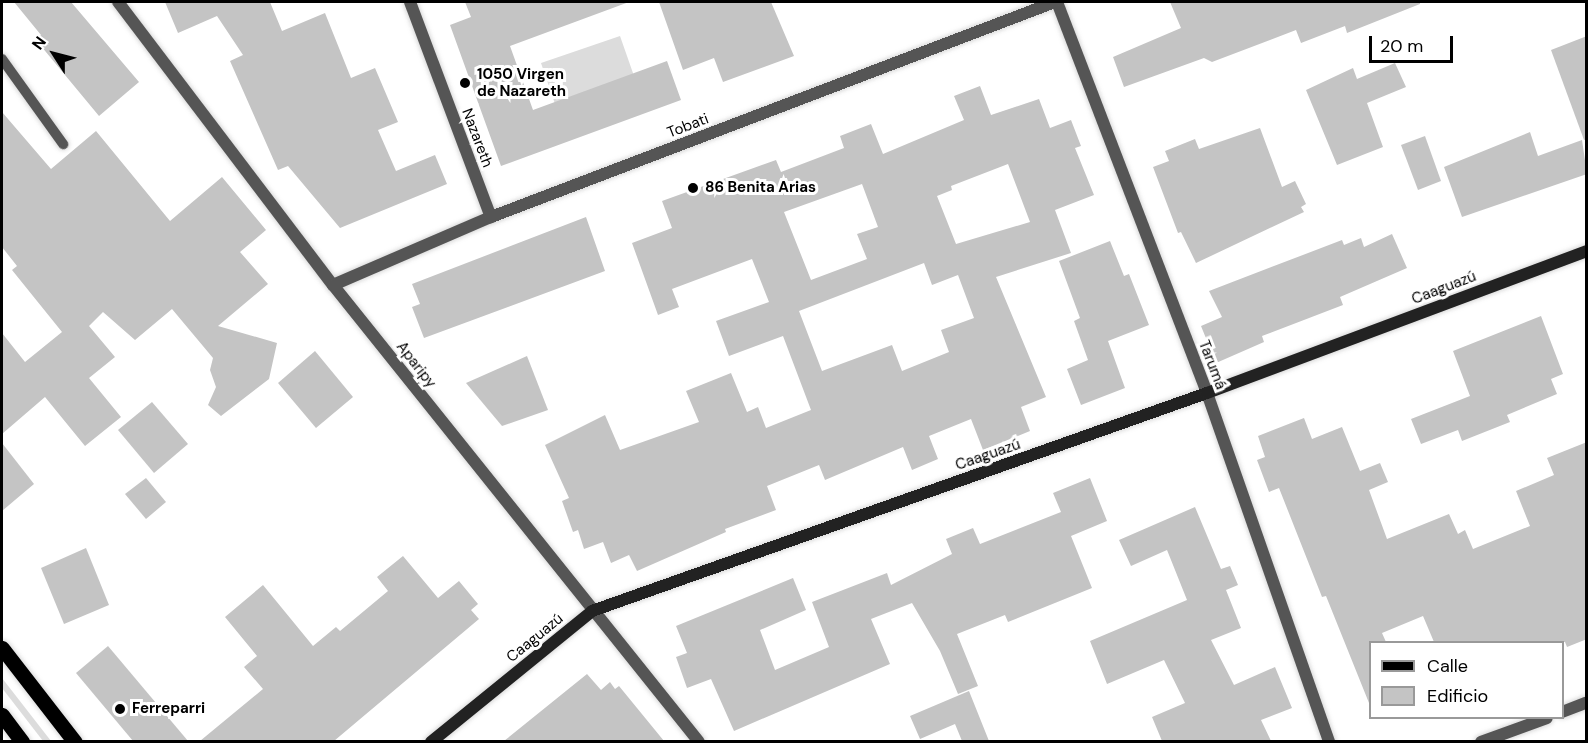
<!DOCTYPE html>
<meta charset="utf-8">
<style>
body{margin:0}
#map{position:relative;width:1588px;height:743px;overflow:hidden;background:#fff;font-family:"DM Sans",sans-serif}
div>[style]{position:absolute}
.green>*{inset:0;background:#dcdcdc}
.building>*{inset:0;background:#c4c4c4}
.roads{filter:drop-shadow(0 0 2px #dbdbdb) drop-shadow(0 0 2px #dbdbdb)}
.lane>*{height:10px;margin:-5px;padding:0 5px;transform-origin:5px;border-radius:5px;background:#555}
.street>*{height:12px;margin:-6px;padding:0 6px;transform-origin:6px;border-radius:6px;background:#555}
.secondary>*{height:12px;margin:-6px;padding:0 6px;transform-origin:6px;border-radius:6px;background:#222}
.primary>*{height:15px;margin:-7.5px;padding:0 7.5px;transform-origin:7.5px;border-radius:7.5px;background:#000}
.dots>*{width:16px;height:16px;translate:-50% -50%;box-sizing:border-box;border:3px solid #fff;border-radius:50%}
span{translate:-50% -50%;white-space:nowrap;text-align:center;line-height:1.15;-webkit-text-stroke:6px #fff;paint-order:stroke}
.poi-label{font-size:15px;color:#000;font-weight:700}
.left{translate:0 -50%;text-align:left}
.street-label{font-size:15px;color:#000}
.frame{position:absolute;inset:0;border:3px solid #000;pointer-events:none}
.legend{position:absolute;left:1369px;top:641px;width:195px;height:78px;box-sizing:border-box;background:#fff;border:2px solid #999;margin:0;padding:8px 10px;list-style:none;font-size:18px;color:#000}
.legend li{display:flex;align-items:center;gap:12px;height:30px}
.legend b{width:30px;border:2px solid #999}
.north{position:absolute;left:24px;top:24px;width:60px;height:60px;-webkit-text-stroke:4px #fff;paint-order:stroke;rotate:306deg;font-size:16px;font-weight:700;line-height:24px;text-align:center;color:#000}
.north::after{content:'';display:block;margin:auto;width:21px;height:27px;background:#000;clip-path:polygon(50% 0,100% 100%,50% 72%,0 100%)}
.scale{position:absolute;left:1369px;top:36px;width:84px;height:27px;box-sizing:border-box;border:3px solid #000;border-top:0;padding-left:8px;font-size:18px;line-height:21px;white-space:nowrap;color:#000;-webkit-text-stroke:4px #fff;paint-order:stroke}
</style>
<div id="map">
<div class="green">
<i style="clip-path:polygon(620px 36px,634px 76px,555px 104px,541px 63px)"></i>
<i style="clip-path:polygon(2px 678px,51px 741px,43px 741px,2px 688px)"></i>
</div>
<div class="building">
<i style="clip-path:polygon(14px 2px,71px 2px,139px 82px,99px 116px,36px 40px,41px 35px)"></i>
<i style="clip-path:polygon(165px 2px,270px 2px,282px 31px,325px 13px,351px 78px,375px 68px,398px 122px,378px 130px,396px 171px,435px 155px,447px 184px,340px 228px,288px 166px,278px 170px,230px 61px,243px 55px,217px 16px,178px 33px)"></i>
<i style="clip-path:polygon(465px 2px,629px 2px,510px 46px,533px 110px,667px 61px,681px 100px,501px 166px,450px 25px,471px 17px)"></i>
<i style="clip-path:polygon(659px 2px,771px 2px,794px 56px,723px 82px,714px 58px,683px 70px)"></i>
<i style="clip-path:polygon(1170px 2px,1420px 2px,1420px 4px,1347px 33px,1345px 26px,1301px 43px,1296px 30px,1212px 62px,1204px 58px,1124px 87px,1113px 57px,1181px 28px)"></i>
<i style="clip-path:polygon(1587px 36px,1587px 139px,1584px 140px,1551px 50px)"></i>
<i style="clip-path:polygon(1395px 63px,1406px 87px,1367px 103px,1383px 147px,1337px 165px,1306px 90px,1353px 68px,1357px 79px)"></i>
<i style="clip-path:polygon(evenodd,980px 86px,991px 115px,1039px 99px,1050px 128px,1071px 120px,1081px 146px,1075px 148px,1094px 195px,1055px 210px,1071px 253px,996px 277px,1046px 397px,1021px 407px,1030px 431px,983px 450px,971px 419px,929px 436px,938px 459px,912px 470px,903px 447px,825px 480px,819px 465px,767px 486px,776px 510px,725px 529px,726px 532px,637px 571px,629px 555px,611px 563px,603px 542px,584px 549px,578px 530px,573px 532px,562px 501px,569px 498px,545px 445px,605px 415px,620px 450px,699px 422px,686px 391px,731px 373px,747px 412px,758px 407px,766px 428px,811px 410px,783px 336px,729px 356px,716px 321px,769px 302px,752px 259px,672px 289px,679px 307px,658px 315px,632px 243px,672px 228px,662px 201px,776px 160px,781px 172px,844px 148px,840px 136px,871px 124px,883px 154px,964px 120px,954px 96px,980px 86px,1008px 164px,1030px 222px,956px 244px,937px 196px,952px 190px,951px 186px,1008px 164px,980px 86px,862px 184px,878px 227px,857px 234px,867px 259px,811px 280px,784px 212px,862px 184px,980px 86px,924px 263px,932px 285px,958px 275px,974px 318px,941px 330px,949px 352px,902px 371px,892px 345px,822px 371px,799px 311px,924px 263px)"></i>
<i style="clip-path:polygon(2px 112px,51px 169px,96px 131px,170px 221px,222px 177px,266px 230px,240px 252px,268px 284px,218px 326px,277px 343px,269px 379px,221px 416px,208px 405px,216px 387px,210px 370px,213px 358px,172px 309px,135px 340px,103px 312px,89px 326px,115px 357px,89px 378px,121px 417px,85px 446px,45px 397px,2px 434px,2px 333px,25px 362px,62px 332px,12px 270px,17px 266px,2px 247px)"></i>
<i style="clip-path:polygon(1260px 128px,1282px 187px,1295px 181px,1306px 204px,1301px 207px,1304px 212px,1196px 263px,1181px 232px,1178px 233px,1153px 167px,1169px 161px,1165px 151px,1195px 139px,1199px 149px)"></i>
<i style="clip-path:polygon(1530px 132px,1538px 156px,1582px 140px,1587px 174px,1462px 217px,1444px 167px)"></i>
<i style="clip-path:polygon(1425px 136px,1441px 181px,1418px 190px,1401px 145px)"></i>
<i style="clip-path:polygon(586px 217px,605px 271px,424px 338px,412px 307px,420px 304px,412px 284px)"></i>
<i style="clip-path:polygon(1392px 234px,1407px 268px,1340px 297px,1343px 305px,1262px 336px,1264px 342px,1216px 363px,1201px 326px,1222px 317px,1209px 291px,1342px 240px,1344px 245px,1361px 238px,1364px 247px)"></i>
<i style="clip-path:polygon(1110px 241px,1124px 276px,1129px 274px,1149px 325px,1108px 341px,1125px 388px,1081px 405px,1067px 369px,1088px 360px,1074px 321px,1080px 318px,1059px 261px)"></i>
<i style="clip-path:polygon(1541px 316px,1563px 374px,1551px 379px,1557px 394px,1507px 415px,1510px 422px,1462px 441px,1458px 430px,1421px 444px,1411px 419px,1470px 396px,1453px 351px)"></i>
<i style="clip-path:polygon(315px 351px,353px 397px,316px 428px,278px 383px)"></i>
<i style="clip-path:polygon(527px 356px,548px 410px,502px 426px,466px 383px)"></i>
<i style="clip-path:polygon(152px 402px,188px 444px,154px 473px,118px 430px)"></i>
<i style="clip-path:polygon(1304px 418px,1312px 439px,1342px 427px,1360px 471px,1380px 463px,1388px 482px,1369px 490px,1387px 539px,1449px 514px,1458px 534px,1465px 530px,1473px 549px,1530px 526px,1516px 491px,1554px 475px,1547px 458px,1587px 442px,1587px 639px,1567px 647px,1565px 642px,1434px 642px,1423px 616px,1382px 633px,1386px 642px,1371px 642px,1369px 703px,1326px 596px,1322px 597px,1279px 488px,1269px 492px,1257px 460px,1265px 457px,1258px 436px)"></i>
<i style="clip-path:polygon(2px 443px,34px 484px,2px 511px)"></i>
<i style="clip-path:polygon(146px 478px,166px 502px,146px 519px,125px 494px)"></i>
<i style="clip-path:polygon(1090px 478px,1107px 521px,1071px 536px,1092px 588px,1008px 622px,1005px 615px,957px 634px,978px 686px,958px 694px,940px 651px,912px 603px,871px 619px,890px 664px,734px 731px,711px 679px,687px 688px,676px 657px,687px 653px,676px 626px,793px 578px,806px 610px,760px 630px,775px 670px,829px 647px,812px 602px,887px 573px,891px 585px,952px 554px,946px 539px,973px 528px,980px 544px,1061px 512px,1053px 493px)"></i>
<i style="clip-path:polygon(1195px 507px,1221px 569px,1230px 566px,1238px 585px,1226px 590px,1241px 628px,1211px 640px,1234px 685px,1275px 667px,1292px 708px,1261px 720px,1271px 741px,1162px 741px,1152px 717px,1185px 703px,1164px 660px,1107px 684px,1090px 641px,1187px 600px,1167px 550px,1131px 566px,1119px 540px)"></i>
<i style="clip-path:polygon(86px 548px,109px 605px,64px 624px,41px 568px)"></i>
<i style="clip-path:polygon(403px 556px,438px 598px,459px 581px,478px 604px,471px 610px,479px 619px,334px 741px,200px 741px,263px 689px,244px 667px,257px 656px,225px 617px,263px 585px,313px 646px,336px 627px,340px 631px,388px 591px,377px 577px)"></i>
<i style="clip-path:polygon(108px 646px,188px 741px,133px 741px,76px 673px)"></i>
<i style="clip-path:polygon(587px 674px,601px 690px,610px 682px,615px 689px,619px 686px,664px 741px,504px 741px)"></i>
<i style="clip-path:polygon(969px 691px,989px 741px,962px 741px,955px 724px,920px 739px,910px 716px)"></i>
</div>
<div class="roads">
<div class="lane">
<i style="left:2px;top:59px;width:105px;rotate:54.3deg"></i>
</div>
<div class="street">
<i style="left:118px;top:2px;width:355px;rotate:52.8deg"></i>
<i style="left:333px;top:285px;width:585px;rotate:51.31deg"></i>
<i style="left:410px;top:2px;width:230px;rotate:69.4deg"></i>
<i style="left:1057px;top:2px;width:419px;rotate:69deg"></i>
<i style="left:1207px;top:393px;width:370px;rotate:70.7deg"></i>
<i style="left:333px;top:285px;width:172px;rotate:-23.3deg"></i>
<i style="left:491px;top:217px;width:604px;rotate:-20.87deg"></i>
<i style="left:1562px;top:712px;width:26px;rotate:-21deg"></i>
<i style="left:1481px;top:742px;width:70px;rotate:-20deg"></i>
</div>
<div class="secondary">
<i style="left:431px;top:742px;width:208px;rotate:-39.1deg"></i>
<i style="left:592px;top:611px;width:652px;rotate:-19.52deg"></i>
<i style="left:1207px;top:393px;width:405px;rotate:-20.5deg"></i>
</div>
<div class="primary">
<i style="left:2px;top:648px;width:119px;rotate:52.2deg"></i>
<i style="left:2px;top:715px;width:34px;rotate:53deg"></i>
</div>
</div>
<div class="dots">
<i style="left:465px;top:83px;background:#000"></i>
<i style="left:693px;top:188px;background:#000"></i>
<i style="left:120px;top:709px;background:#000"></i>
</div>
<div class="poi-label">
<span class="left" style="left:477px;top:83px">1050 Virgen<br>de Nazareth</span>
<span class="left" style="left:705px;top:188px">86 Benita Arias</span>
<span class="left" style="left:132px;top:709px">Ferreparri</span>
</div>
<div class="street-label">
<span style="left:688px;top:126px;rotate:-21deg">Tobati</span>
<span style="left:477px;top:138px;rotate:69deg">Nazareth</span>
<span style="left:1444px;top:288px;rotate:-21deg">Caaguazú</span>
<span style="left:416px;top:365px;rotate:52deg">Aparipy</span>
<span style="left:1212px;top:365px;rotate:69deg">Tarumá</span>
<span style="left:988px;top:455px;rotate:-19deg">Caaguazú</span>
<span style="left:535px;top:638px;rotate:-39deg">Caaguazú</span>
</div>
<div class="frame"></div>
<ul class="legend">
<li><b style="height:8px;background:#000"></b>Calle</li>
<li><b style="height:16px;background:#c4c4c4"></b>Edificio</li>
</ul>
<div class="north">N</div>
<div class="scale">20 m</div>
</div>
